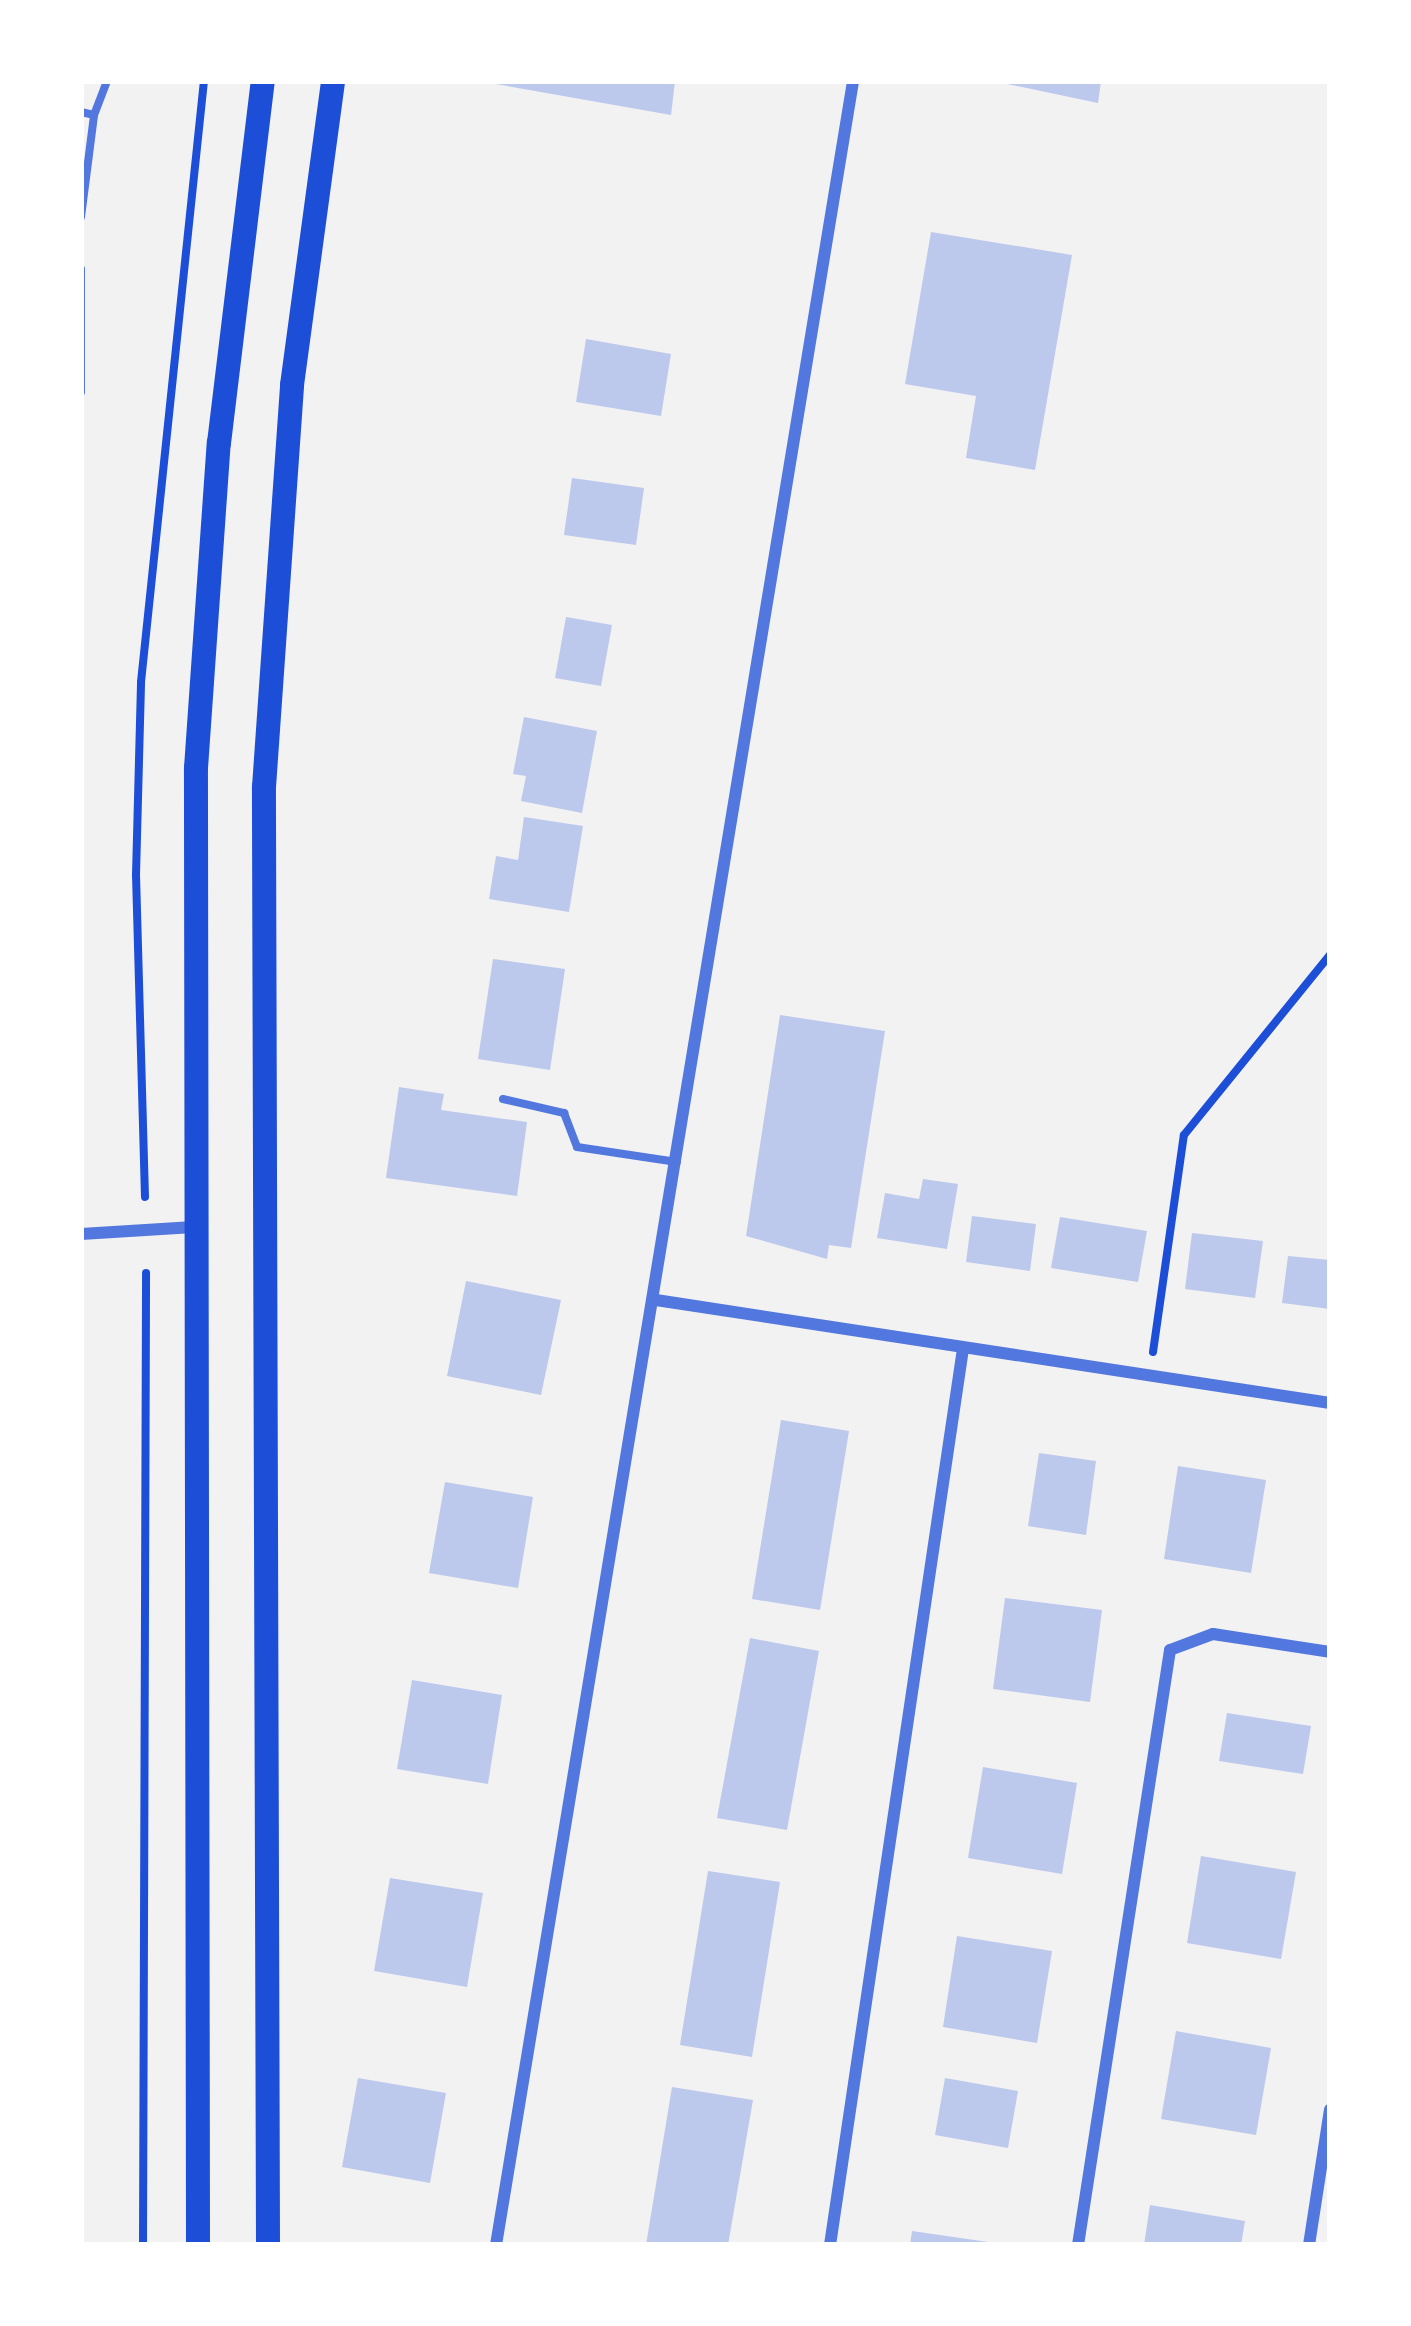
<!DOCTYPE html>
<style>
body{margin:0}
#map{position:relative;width:1411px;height:2326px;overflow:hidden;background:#f2f2f2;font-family:"Varela Round",sans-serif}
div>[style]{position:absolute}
.building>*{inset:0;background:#bdc9ec}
.path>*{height:8px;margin:-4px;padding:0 4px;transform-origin:4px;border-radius:4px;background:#1d4ed8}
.service>*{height:8px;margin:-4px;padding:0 4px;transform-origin:4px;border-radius:4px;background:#5277de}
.minor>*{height:12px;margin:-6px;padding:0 6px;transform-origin:6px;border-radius:6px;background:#5277de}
.secondary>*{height:24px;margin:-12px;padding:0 12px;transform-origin:12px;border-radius:12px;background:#1d4ed8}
span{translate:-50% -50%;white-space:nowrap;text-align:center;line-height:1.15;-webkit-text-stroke:9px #fff;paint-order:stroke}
.frame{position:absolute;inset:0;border:84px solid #fff;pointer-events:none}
</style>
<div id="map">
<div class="building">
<i style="clip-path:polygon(479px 81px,675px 81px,671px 115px)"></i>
<i style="clip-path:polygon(993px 81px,1101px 81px,1098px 103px)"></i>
<i style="clip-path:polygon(931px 232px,1072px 255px,1035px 470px,966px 458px,976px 396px,905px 384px)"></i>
<i style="clip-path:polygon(586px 339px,671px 354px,661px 416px,576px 402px)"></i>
<i style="clip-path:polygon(572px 478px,644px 488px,636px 545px,564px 535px)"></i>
<i style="clip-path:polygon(566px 617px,612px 625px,601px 686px,555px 678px)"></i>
<i style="clip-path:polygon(524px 717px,597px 731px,582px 813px,521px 801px,526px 776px,513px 774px)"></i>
<i style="clip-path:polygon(524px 817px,583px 826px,569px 912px,489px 899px,496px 856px,518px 860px)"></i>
<i style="clip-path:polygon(493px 959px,565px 969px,550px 1070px,478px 1059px)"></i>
<i style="clip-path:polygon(780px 1015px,885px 1031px,851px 1248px,829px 1245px,827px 1259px,746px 1236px)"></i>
<i style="clip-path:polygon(399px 1087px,444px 1094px,441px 1110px,527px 1122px,517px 1196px,386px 1178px)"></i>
<i style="clip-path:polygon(923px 1179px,958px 1184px,947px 1249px,877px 1238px,885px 1193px,919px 1199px)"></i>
<i style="clip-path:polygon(972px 1216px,1036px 1224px,1030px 1271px,966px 1262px)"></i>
<i style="clip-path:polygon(1060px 1217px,1147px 1231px,1138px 1282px,1051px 1268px)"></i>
<i style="clip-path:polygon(1192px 1233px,1263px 1241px,1255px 1298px,1185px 1289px)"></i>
<i style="clip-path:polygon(1288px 1256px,1330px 1260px,1330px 1309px,1282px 1303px)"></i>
<i style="clip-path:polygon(466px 1281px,561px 1300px,541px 1395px,447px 1376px)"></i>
<i style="clip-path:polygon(781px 1420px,849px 1431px,820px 1610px,752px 1599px)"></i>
<i style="clip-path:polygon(1039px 1453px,1096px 1461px,1086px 1535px,1028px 1526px)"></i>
<i style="clip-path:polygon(1178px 1466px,1266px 1480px,1251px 1573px,1164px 1559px)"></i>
<i style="clip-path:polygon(445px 1482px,533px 1497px,518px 1588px,429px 1573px)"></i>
<i style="clip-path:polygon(1005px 1598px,1102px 1610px,1090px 1702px,993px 1689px)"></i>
<i style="clip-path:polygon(750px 1638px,819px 1651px,787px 1830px,717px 1818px)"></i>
<i style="clip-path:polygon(412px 1680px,502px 1695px,488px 1784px,397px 1769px)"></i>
<i style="clip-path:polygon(1227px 1713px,1311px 1726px,1303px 1774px,1219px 1761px)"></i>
<i style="clip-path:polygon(983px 1767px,1077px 1783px,1062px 1874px,968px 1858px)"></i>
<i style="clip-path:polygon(1201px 1856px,1296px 1872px,1281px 1959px,1187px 1943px)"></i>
<i style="clip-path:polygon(708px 1871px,780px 1882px,752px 2057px,680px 2045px)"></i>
<i style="clip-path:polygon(390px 1878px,483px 1893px,467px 1987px,374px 1971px)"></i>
<i style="clip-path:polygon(957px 1936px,1052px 1951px,1037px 2043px,943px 2027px)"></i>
<i style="clip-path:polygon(1176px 2031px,1271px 2048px,1256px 2135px,1161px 2119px)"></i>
<i style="clip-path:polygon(358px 2078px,446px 2093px,430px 2183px,342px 2167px)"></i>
<i style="clip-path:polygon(945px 2078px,1018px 2091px,1008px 2148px,935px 2135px)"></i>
<i style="clip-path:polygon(672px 2087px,753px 2100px,728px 2245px,646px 2245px)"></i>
<i style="clip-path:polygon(1150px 2205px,1245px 2221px,1241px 2245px,1144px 2245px)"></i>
<i style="clip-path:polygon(912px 2231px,988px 2242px,988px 2245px,910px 2245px)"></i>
</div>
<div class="path">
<i style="left:145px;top:1197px;width:322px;rotate:-91.6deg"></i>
<i style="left:136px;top:875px;width:193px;rotate:-88.5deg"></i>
<i style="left:141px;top:682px;width:604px;rotate:-84.02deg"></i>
<i style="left:1153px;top:1352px;width:219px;rotate:-81.9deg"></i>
<i style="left:1184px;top:1135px;width:232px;rotate:-51deg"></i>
<i style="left:143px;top:2245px;width:972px;rotate:-89.82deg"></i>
</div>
<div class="service">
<i style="left:81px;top:112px;width:13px;rotate:13deg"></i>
<i style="left:94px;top:115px;width:36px;rotate:-69deg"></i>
<i style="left:81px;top:217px;width:103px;rotate:-82.7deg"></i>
<i style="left:81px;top:269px;width:123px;rotate:90deg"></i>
<i style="left:503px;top:1099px;width:63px;rotate:12.9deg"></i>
<i style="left:564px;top:1113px;width:36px;rotate:69deg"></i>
<i style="left:577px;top:1147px;width:101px;rotate:8.5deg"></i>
</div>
<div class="minor">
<i style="left:81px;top:1234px;width:113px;rotate:-3.5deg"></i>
<i style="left:656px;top:1300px;width:682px;rotate:8.69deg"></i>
<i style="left:496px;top:2245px;width:2193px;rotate:-80.63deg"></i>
<i style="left:830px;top:2245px;width:906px;rotate:-81.56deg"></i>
<i style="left:1078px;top:2245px;width:602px;rotate:-81.21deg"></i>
<i style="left:1170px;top:1650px;width:46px;rotate:-20.4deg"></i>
<i style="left:1213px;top:1634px;width:118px;rotate:8.7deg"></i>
<i style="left:1309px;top:2245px;width:137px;rotate:-81.2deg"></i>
</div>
<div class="secondary">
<i style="left:198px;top:2245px;width:1477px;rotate:-90.08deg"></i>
<i style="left:196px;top:768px;width:326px;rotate:-86deg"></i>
<i style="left:219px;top:443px;width:365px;rotate:-83.1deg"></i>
<i style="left:268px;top:2245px;width:1458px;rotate:-90.16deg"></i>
<i style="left:264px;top:787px;width:403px;rotate:-86deg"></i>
<i style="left:292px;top:385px;width:307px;rotate:-82.3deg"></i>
</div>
<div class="frame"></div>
</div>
